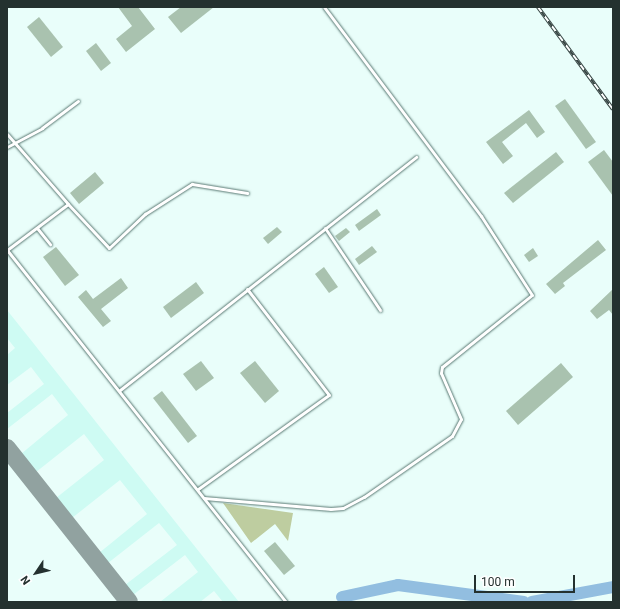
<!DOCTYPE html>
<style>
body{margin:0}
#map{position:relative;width:620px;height:609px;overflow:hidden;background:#e9fefa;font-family:Roboto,sans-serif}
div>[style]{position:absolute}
.built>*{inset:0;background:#cefbf3}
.green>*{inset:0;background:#becda0}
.river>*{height:12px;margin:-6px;padding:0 6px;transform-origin:6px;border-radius:6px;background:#92bee0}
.taxiway>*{height:18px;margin:-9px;padding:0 9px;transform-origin:9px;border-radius:9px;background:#91a2a0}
.building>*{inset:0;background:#a9c2af}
.roads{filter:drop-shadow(0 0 1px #5a7a74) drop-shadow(0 0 1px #5a7a74)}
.service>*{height:3px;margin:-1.5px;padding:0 1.5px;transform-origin:1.5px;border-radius:1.5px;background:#fff}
.rail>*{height:3.5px;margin-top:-1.75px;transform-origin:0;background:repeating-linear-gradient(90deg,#fff 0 6px,#394745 0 12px);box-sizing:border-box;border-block:1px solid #394745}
span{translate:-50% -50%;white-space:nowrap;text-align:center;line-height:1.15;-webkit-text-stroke:3px #fff;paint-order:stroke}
.frame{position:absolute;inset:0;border:8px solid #24312f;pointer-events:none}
.north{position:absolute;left:16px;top:553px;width:40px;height:40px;-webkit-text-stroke:3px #fff;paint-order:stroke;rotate:235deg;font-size:11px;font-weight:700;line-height:16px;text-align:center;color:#24312f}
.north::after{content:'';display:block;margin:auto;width:14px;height:18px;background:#24312f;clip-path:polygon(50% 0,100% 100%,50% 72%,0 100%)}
.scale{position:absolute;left:474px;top:575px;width:101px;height:18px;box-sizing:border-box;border:2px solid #24312f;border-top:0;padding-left:5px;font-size:12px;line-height:14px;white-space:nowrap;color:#24312f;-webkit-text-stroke:3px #fff;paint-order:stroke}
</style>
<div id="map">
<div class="built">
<i style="clip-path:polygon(7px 310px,239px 602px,223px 602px,214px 591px,200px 602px,160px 602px,198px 572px,185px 555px,133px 595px,125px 585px,177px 545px,159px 523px,108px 563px,99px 553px,147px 514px,120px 480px,72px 518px,56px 498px,104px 460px,84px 434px,36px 472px,21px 454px,68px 415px,52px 394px,7px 429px,7px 413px,44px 384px,31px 367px,7px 385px,7px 355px,15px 348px,7px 338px)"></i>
</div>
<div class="green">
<i style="clip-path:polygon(223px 503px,293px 513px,288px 541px,275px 524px,251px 543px)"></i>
</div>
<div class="river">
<i style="left:342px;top:597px;width:57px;rotate:-12.1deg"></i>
<i style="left:398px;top:585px;width:127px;rotate:7.7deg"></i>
<i style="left:532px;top:602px;width:82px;rotate:-10.5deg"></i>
</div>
<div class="taxiway">
<i style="left:7px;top:448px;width:196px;rotate:51.6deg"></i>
</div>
<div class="building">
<i style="clip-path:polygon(118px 7px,138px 7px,155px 29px,126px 52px,116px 39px,132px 26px)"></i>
<i style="clip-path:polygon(181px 7px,214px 7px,181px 33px,168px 17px)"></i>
<i style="clip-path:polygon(39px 17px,63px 47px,51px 57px,27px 27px)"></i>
<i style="clip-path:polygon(96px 43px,111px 63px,101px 71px,86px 51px)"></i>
<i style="clip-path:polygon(565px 99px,596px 142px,586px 149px,555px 106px)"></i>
<i style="clip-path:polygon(529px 110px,545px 132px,537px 138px,526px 123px,502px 142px,513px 156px,503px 164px,486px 142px)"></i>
<i style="clip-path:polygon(604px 150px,613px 162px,613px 196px,588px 162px)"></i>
<i style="clip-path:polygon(556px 152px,564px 162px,513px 203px,504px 193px)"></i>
<i style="clip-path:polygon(95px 172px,104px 183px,79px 204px,70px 193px)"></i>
<i style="clip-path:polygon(377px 209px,381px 215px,359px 231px,355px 225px)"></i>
<i style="clip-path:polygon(277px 227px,282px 232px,268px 244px,263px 238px)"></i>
<i style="clip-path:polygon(346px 228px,350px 232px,339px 241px,335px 236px)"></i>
<i style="clip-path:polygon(598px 240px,606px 250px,563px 283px,565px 286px,555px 294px,546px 284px)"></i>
<i style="clip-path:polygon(372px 246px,377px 252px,359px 265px,355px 259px)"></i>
<i style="clip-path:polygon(56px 247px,79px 275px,65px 286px,43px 257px)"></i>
<i style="clip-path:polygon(533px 248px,538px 256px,529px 262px,524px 255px)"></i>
<i style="clip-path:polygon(324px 267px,338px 287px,329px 293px,315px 274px)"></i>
<i style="clip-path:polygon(121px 278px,128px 288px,101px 309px,111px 321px,103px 327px,78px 297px,86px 290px,93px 299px)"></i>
<i style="clip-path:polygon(196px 282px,204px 293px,171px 318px,163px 307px)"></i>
<i style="clip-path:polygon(613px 289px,613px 315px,609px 310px,597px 319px,590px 311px)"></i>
<i style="clip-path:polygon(201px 361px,214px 378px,196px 391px,183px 374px)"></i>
<i style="clip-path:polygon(255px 361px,279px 391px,265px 403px,240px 373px)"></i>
<i style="clip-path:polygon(561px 363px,573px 377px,518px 425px,506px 411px)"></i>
<i style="clip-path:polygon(162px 391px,197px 436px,188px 443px,153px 398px)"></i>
<i style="clip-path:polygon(275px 542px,295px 566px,284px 575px,264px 551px)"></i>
</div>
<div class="roads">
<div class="service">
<i style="left:7px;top:134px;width:93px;rotate:48.9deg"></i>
<i style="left:7px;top:147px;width:40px;rotate:-28deg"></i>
<i style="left:42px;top:128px;width:45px;rotate:-36.9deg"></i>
<i style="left:37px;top:228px;width:21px;rotate:51deg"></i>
<i style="left:325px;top:228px;width:99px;rotate:56.1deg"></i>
<i style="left:7px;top:250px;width:449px;rotate:51.6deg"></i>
<i style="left:7px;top:250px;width:76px;rotate:-37deg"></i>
<i style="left:68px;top:204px;width:60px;rotate:47deg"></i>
<i style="left:109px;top:248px;width:50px;rotate:-43.4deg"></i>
<i style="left:145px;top:214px;width:56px;rotate:-32.6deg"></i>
<i style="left:192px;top:184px;width:56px;rotate:9.3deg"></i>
<i style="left:120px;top:390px;width:377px;rotate:-38.2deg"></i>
<i style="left:198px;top:489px;width:161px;rotate:-35.7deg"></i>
<i style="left:329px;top:395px;width:134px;rotate:-127.7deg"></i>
<i style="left:204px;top:498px;width:127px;rotate:5deg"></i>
<i style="left:331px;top:509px;width:12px;rotate:-5deg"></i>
<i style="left:343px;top:508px;width:24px;rotate:-28deg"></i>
<i style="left:364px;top:497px;width:107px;rotate:-34.7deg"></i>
<i style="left:452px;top:436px;width:19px;rotate:-62deg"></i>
<i style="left:461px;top:419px;width:50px;rotate:-113.5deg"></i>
<i style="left:441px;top:373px;width:6px;rotate:-81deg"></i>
<i style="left:442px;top:367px;width:115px;rotate:-38.7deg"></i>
<i style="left:532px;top:295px;width:94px;rotate:-122.8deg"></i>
<i style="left:481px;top:216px;width:261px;rotate:-126.9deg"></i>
</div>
</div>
<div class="rail">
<i style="left:538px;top:7px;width:127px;rotate:53.7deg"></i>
</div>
<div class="frame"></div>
<div class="north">N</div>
<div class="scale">100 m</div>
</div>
